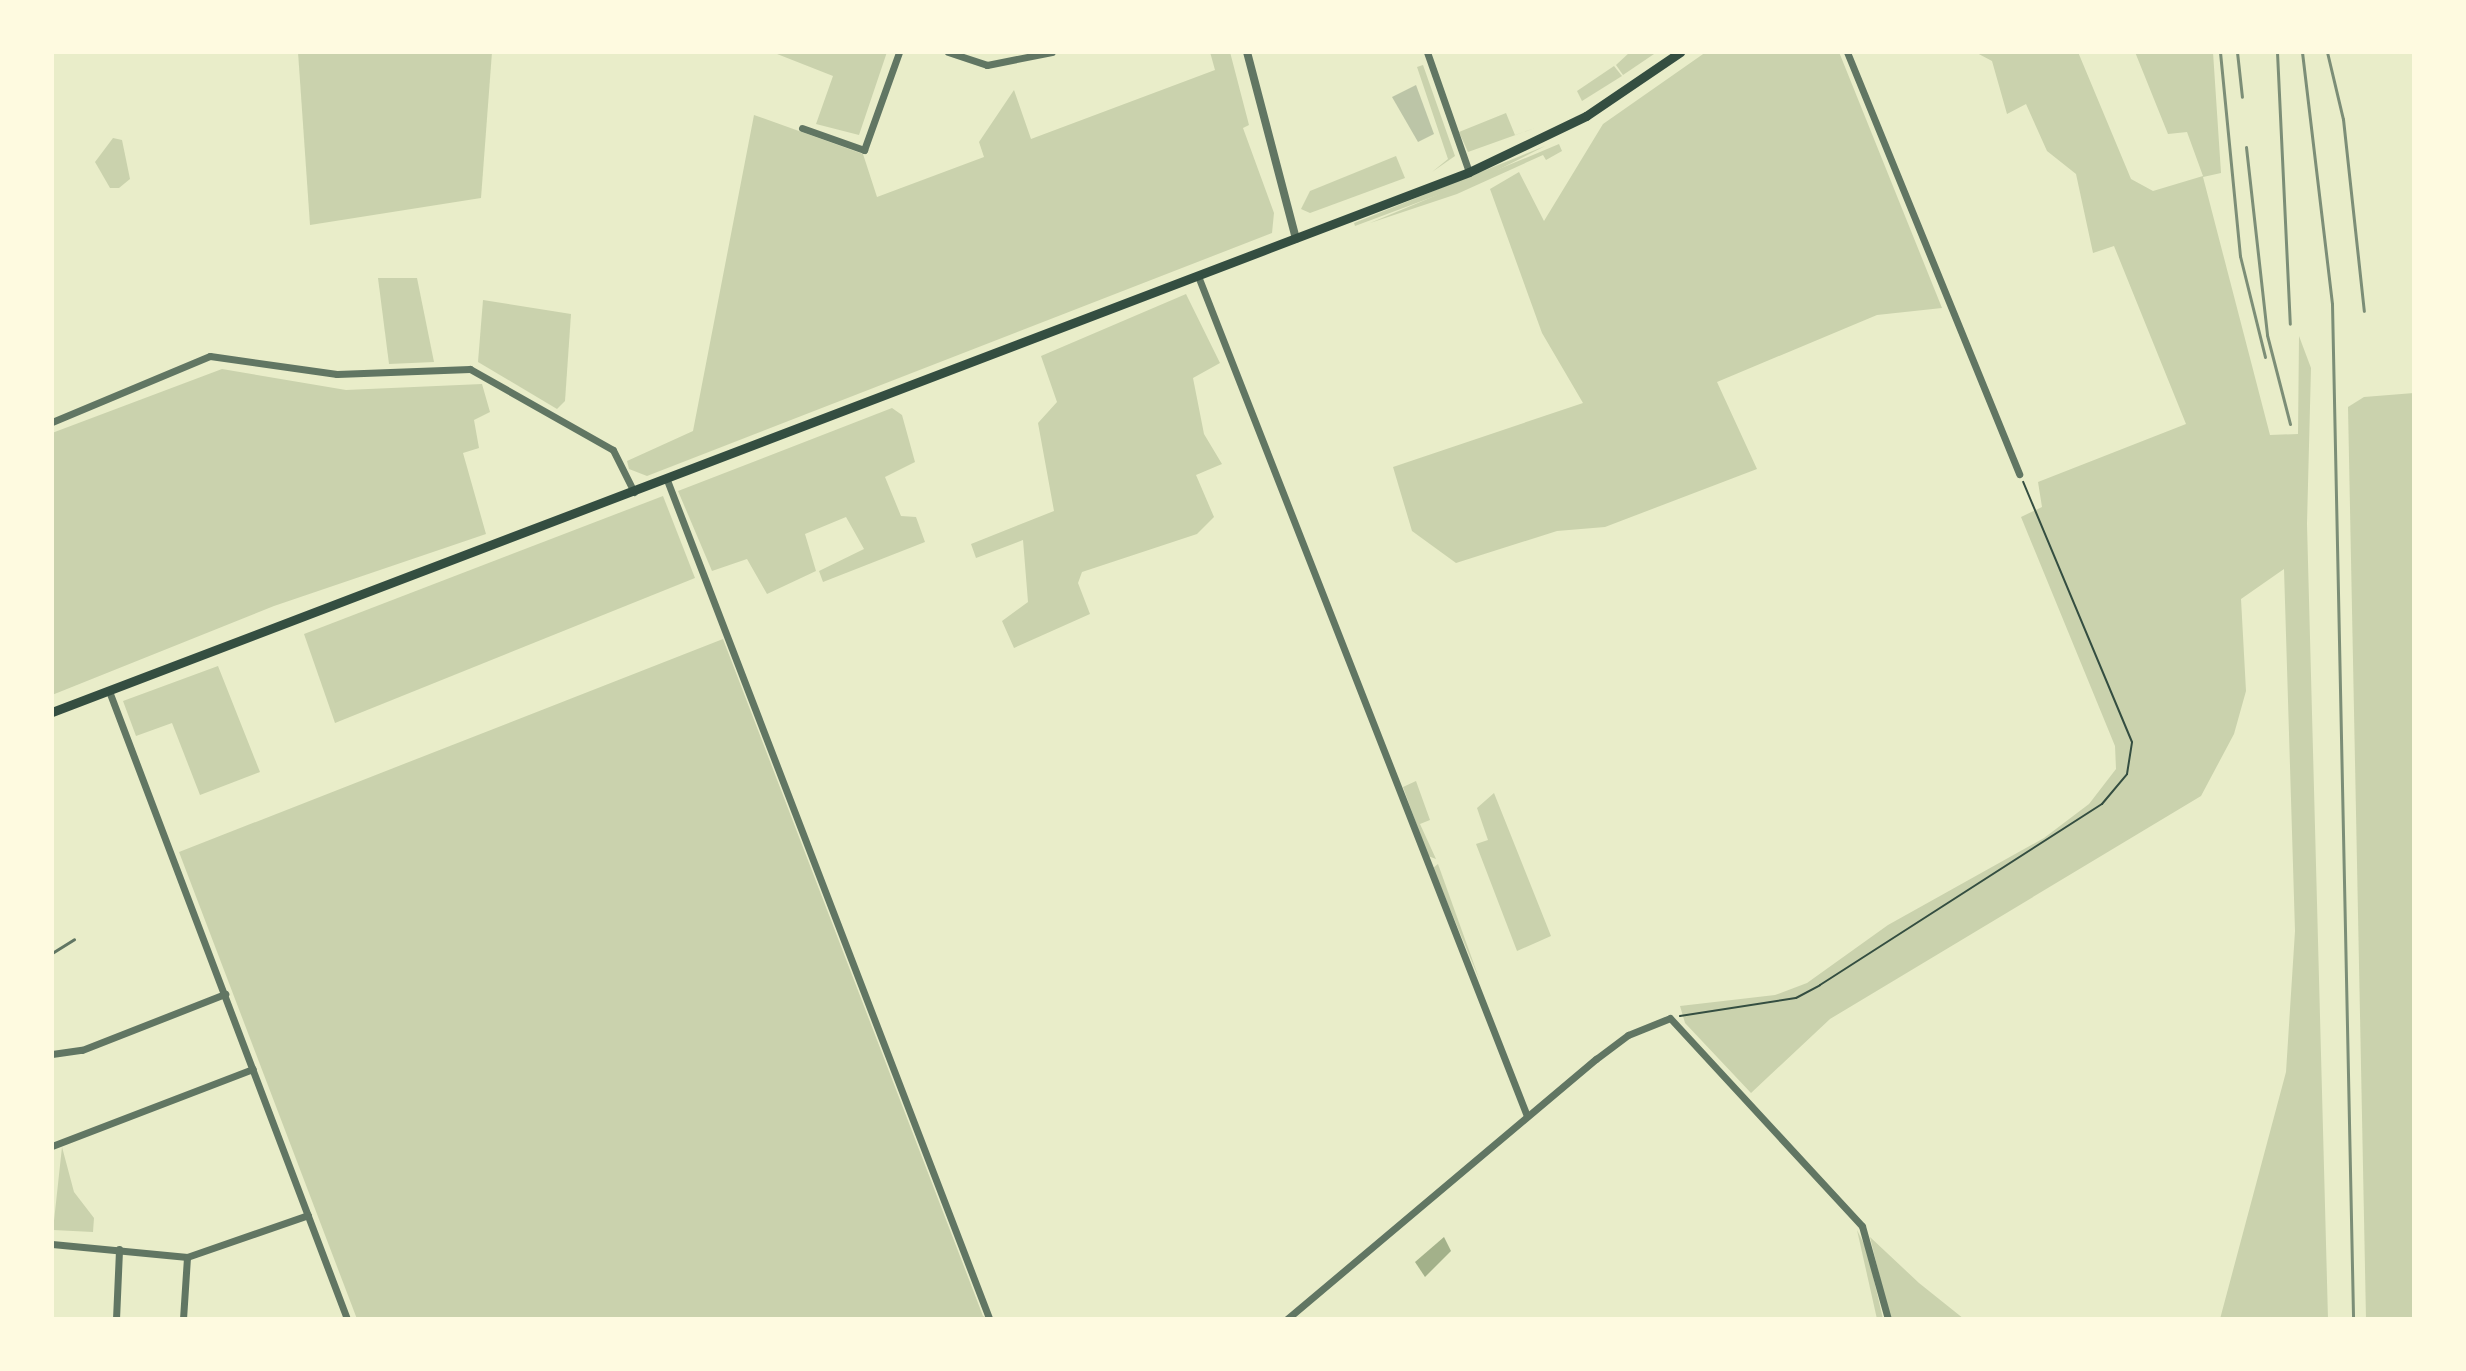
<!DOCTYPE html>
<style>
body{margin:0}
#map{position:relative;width:2466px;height:1371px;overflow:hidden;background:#e9edc9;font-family:"PT Sans",sans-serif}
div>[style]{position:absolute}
.green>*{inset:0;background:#cad2ad}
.water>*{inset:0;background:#a3b18a}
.building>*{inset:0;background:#bcc5a7}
.path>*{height:2px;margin:-1px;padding:0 1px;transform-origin:1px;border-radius:1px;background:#344e41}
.service>*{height:3px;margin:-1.5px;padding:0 1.5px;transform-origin:1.5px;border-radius:1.5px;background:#617663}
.minor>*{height:7px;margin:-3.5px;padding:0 3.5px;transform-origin:3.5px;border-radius:3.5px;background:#617663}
.tertiary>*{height:8px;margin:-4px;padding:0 4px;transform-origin:4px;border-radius:4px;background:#617663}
.secondary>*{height:9px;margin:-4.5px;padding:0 4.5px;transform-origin:4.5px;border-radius:4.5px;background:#344e41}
.rail>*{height:3px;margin:-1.5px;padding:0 1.5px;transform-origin:1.5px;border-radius:1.5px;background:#7c8e77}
span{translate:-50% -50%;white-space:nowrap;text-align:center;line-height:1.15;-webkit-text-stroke:8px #fefae0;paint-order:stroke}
.frame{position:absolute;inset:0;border:54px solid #fefae0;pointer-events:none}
</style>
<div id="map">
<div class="green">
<i style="clip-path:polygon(298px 52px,492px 52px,481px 198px,310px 225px)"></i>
<i style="clip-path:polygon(772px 52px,887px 52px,859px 135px,816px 124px,833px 76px)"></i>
<i style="clip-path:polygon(1210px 52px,1230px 52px,1249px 125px,1243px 128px,1274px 213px,1272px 233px,647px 476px,629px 469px,627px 461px,693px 431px,754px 115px,863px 154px,877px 197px,984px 157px,979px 142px,1014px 90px,1031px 139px,1215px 70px)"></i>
<i style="clip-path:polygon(1630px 52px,1657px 52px,1623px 75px,1616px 65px)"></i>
<i style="clip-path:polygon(1706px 52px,1839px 52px,1942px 308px,1877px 315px,1717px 382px,1757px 469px,1605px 527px,1557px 531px,1456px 563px,1412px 531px,1393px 467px,1583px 403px,1542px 333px,1490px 189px,1519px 172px,1544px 221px,1603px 124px)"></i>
<i style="clip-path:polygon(1975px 52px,2078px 52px,2131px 179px,2153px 191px,2203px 176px,2187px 132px,2168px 134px,2135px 52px,2213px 52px,2221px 173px,2203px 177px,2270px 435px,2298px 434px,2299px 336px,2311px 368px,2307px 524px,2328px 1319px,2220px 1319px,2286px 1072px,2295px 931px,2284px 569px,2241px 599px,2246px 691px,2234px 734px,2201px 796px,1830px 1019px,1751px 1093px,1685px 1023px,1680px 1006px,1775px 995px,1807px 983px,1888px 925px,2044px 838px,2089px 804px,2116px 769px,2115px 746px,2021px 517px,2042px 507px,2038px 482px,2186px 424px,2114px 246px,2093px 253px,2076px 174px,2047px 151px,2026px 104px,2007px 114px,1992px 61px)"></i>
<i style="clip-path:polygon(1423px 65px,1455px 156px,1432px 172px,1448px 159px,1417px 67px)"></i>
<i style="clip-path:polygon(1614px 66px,1622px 76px,1582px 101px,1577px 91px)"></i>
<i style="clip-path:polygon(1506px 113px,1515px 135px,1535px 128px,1468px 152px,1459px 132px)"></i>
<i style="clip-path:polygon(113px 138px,122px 140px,130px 179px,119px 188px,110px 188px,95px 162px)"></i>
<i style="clip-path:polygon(1559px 144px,1562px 151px,1546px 160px,1543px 155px,1457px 194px,1370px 223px)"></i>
<i style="clip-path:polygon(1545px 146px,1478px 180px,1355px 226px,1354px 223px)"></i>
<i style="clip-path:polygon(1396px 156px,1405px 178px,1310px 213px,1301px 209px,1310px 191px)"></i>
<i style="clip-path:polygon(378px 278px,417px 278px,434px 362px,389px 364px)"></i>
<i style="clip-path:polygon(1186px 294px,1220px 363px,1193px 378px,1204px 434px,1222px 464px,1196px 475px,1214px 517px,1197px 534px,1082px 572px,1078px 583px,1090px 614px,1014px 648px,1002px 621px,1028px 602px,1023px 540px,976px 558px,971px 544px,1054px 511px,1038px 423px,1057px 402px,1041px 356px)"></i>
<i style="clip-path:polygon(483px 300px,571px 314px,565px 401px,557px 409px,478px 362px)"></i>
<i style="clip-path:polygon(222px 369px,346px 390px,482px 384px,490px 412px,474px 420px,479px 448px,463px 453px,486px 534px,274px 606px,52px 695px,52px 433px)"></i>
<i style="clip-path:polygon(2414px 393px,2414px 1319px,2366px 1319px,2348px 407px,2364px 397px)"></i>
<i style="clip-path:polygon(892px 408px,902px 415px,915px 462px,885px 477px,901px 516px,916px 517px,925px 542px,823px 582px,819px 571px,864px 549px,846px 517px,805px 534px,816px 571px,767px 594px,747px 559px,712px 571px,678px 491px)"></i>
<i style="clip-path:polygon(663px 496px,695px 578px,335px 723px,304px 634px)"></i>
<i style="clip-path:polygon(723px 639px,983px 1316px,991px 1319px,357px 1319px,179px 852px)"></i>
<i style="clip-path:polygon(218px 666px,260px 772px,200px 795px,172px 723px,136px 736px,123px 701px)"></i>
<i style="clip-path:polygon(1416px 781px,1430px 820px,1420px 824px,1436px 859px,1428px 856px,1403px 787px)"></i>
<i style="clip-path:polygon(1494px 793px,1551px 936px,1517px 951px,1476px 844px,1488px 840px,1477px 808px)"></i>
<i style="clip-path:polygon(1438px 864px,1480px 981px,1433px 868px)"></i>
<i style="clip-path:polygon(62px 1147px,74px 1192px,94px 1218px,93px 1232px,53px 1230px)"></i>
<i style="clip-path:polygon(1857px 1230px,1867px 1250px,1883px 1319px,1877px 1319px)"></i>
<i style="clip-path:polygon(1870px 1237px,1919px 1283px,1964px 1319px,1890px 1319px)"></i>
</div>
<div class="water">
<i style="clip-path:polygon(1444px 1237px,1451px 1251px,1425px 1277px,1415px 1262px)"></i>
</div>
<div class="building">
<i style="clip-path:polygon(1416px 85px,1434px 134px,1418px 142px,1392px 97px)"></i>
</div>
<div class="path">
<i style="left:1680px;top:1016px;width:117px;rotate:-8.8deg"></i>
<i style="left:1796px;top:998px;width:27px;rotate:-28deg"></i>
<i style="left:1820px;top:985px;width:335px;rotate:-32.7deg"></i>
<i style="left:2102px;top:804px;width:39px;rotate:-50deg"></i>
<i style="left:2127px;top:774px;width:32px;rotate:-81deg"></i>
<i style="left:2132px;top:742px;width:282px;rotate:-112.7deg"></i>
</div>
<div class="service">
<i style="left:52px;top:953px;width:26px;rotate:-32deg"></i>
</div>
<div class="minor">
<i style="left:948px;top:52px;width:41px;rotate:18.4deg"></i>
<i style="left:987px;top:65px;width:66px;rotate:-11.3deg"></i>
<i style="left:1427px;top:52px;width:127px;rotate:70.7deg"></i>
<i style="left:1847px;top:52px;width:456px;rotate:67.8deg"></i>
<i style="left:802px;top:128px;width:66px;rotate:19.5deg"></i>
<i style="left:864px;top:150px;width:104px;rotate:-70.3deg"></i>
<i style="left:1198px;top:276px;width:902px;rotate:68.61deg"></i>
<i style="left:52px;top:422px;width:171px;rotate:-22.7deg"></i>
<i style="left:210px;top:356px;width:128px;rotate:8.1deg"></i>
<i style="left:337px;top:374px;width:133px;rotate:-2.2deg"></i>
<i style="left:470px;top:369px;width:164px;rotate:29.5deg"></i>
<i style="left:613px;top:450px;width:47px;rotate:63.4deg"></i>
<i style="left:667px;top:480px;width:898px;rotate:68.98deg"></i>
<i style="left:109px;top:691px;width:672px;rotate:69.24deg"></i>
<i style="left:52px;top:1054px;width:30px;rotate:-8deg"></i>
<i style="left:82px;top:1050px;width:154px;rotate:-21.4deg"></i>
<i style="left:52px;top:1146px;width:215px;rotate:-21deg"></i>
<i style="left:52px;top:1244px;width:136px;rotate:5.5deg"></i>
<i style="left:116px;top:1319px;width:70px;rotate:-87.5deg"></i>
<i style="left:183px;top:1319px;width:62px;rotate:-86.3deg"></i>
<i style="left:187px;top:1257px;width:128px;rotate:-19.1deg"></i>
<i style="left:1287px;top:1319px;width:404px;rotate:-40.1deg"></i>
<i style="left:1596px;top:1059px;width:40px;rotate:-37deg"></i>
<i style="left:1628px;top:1035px;width:45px;rotate:-22deg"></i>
<i style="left:1670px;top:1018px;width:283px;rotate:47.3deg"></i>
<i style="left:1862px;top:1226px;width:97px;rotate:74.4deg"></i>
</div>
<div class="tertiary">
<i style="left:1247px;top:52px;width:193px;rotate:75.3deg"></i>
</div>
<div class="secondary">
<i style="left:52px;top:712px;width:1516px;rotate:-20.86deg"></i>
<i style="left:1469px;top:172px;width:130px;rotate:-25.6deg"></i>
<i style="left:1586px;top:116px;width:114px;rotate:-34.2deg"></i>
</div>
<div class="rail">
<i style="left:2220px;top:52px;width:205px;rotate:84.4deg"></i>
<i style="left:2240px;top:256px;width:104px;rotate:76.1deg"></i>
<i style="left:2237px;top:52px;width:45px;rotate:83.7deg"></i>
<i style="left:2277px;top:52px;width:272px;rotate:87.3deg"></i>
<i style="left:2302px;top:52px;width:254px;rotate:83.2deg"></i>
<i style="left:2332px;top:304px;width:1015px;rotate:88.81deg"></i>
<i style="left:2327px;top:52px;width:69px;rotate:76.6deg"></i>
<i style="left:2343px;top:119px;width:193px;rotate:83.8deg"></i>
<i style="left:2246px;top:147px;width:189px;rotate:83.6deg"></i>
<i style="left:2267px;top:335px;width:92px;rotate:75.5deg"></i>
</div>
<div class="frame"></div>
</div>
